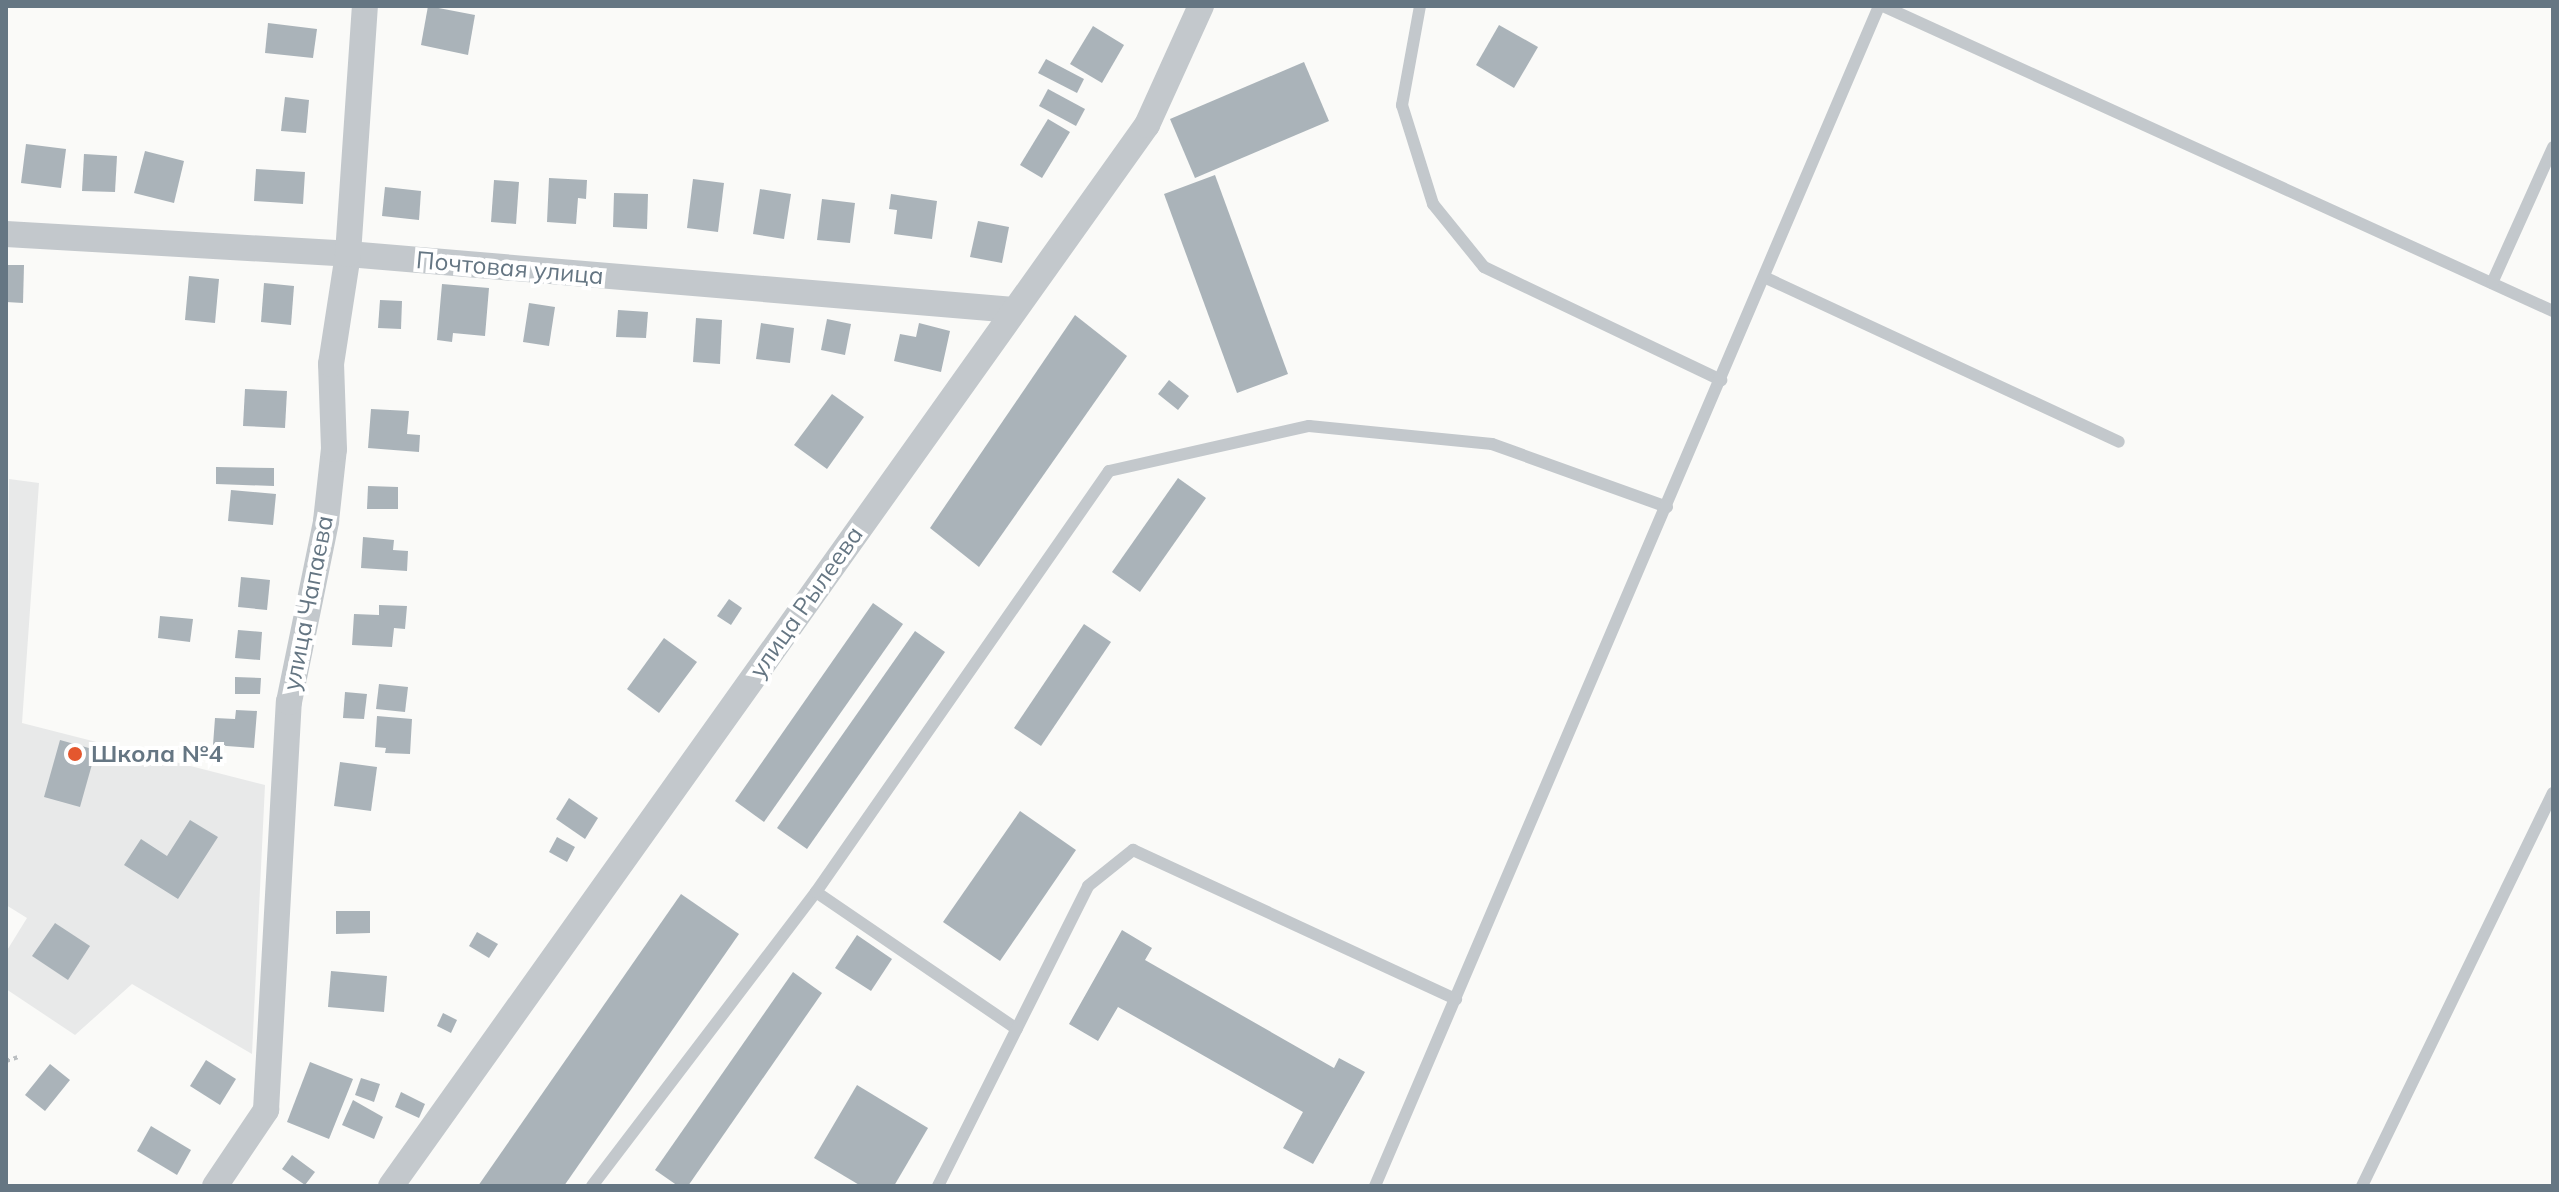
<!DOCTYPE html>
<meta charset="utf-8">
<style>
body{margin:0}
#map{position:relative;width:2559px;height:1192px;overflow:hidden;background:#fafaf8;font-family:Mulish,sans-serif}
div>[style]{position:absolute}
.built>*{inset:0;background:#e8e9e9}
.building>*{inset:0;background:#aab3b9}
.path>*{height:4px;margin-top:-2px;transform-origin:0;background:repeating-linear-gradient(90deg,#bbbfc2 0 4px,transparent 0 8px)}
.service>*{height:12px;margin:-6px;padding:0 6px;transform-origin:6px;border-radius:6px;background:#c3c8cc}
.minor>*{height:26px;margin:-13px;padding:0 13px;transform-origin:13px;border-radius:13px;background:#c3c8cc}
.dots>*{width:22px;height:22px;translate:-50% -50%;box-sizing:border-box;border:4px solid #fff;border-radius:50%}
span{translate:-50% -50%;white-space:nowrap;text-align:center;line-height:1.15;-webkit-text-stroke:8px #fff;paint-order:stroke}
.street-label{font-size:24px;color:#657683}
.poi-label{font-size:24px;color:#657683;font-weight:700}
.left{translate:0 -50%;text-align:left}
.frame{position:absolute;inset:0;border:8px solid #657683;pointer-events:none}
</style>
<div id="map">
<div class="built">
<i style="clip-path:polygon(9px 479px,39px 483px,22px 723px,265px 785px,252px 1054px,132px 984px,75px 1035px,6px 989px,6px 952px,27px 918px,6px 905px)"></i>
</div>
<div class="building">
<i style="clip-path:polygon(428px 6px,475px 15px,468px 55px,421px 45px)"></i>
<i style="clip-path:polygon(268px 23px,317px 29px,313px 58px,265px 53px)"></i>
<i style="clip-path:polygon(1499px 25px,1538px 47px,1514px 88px,1476px 65px)"></i>
<i style="clip-path:polygon(1093px 26px,1124px 45px,1102px 83px,1070px 64px)"></i>
<i style="clip-path:polygon(1046px 59px,1084px 79px,1077px 93px,1038px 73px)"></i>
<i style="clip-path:polygon(1304px 62px,1329px 121px,1195px 178px,1170px 119px)"></i>
<i style="clip-path:polygon(1048px 89px,1085px 109px,1076px 126px,1039px 106px)"></i>
<i style="clip-path:polygon(285px 97px,309px 100px,306px 133px,281px 131px)"></i>
<i style="clip-path:polygon(1048px 119px,1070px 132px,1042px 178px,1020px 165px)"></i>
<i style="clip-path:polygon(26px 144px,66px 149px,61px 188px,21px 183px)"></i>
<i style="clip-path:polygon(145px 151px,184px 161px,174px 203px,134px 193px)"></i>
<i style="clip-path:polygon(84px 154px,117px 156px,115px 192px,82px 191px)"></i>
<i style="clip-path:polygon(256px 169px,305px 172px,303px 204px,254px 201px)"></i>
<i style="clip-path:polygon(1215px 175px,1288px 374px,1237px 393px,1164px 194px)"></i>
<i style="clip-path:polygon(549px 178px,587px 180px,586px 199px,578px 198px,576px 224px,547px 222px)"></i>
<i style="clip-path:polygon(693px 179px,724px 183px,718px 232px,687px 228px)"></i>
<i style="clip-path:polygon(494px 180px,519px 182px,516px 224px,491px 222px)"></i>
<i style="clip-path:polygon(385px 187px,421px 191px,419px 220px,382px 216px)"></i>
<i style="clip-path:polygon(760px 189px,791px 194px,784px 239px,753px 234px)"></i>
<i style="clip-path:polygon(614px 193px,648px 194px,647px 229px,613px 227px)"></i>
<i style="clip-path:polygon(891px 194px,937px 201px,932px 239px,894px 234px,897px 210px,889px 209px)"></i>
<i style="clip-path:polygon(822px 199px,855px 203px,850px 243px,817px 240px)"></i>
<i style="clip-path:polygon(978px 221px,1009px 227px,1002px 263px,970px 257px)"></i>
<i style="clip-path:polygon(6px 265px,24px 265px,23px 303px,6px 302px)"></i>
<i style="clip-path:polygon(189px 276px,219px 279px,215px 323px,185px 320px)"></i>
<i style="clip-path:polygon(264px 283px,294px 286px,291px 325px,261px 322px)"></i>
<i style="clip-path:polygon(442px 284px,489px 288px,485px 336px,453px 333px,452px 342px,437px 340px)"></i>
<i style="clip-path:polygon(380px 300px,402px 301px,401px 329px,378px 328px)"></i>
<i style="clip-path:polygon(529px 303px,555px 307px,549px 346px,523px 342px)"></i>
<i style="clip-path:polygon(618px 310px,648px 312px,646px 338px,616px 337px)"></i>
<i style="clip-path:polygon(1075px 315px,1127px 356px,979px 567px,930px 528px)"></i>
<i style="clip-path:polygon(696px 318px,722px 320px,720px 364px,693px 362px)"></i>
<i style="clip-path:polygon(827px 319px,851px 324px,845px 355px,821px 350px)"></i>
<i style="clip-path:polygon(761px 323px,794px 328px,790px 363px,756px 359px)"></i>
<i style="clip-path:polygon(919px 323px,950px 331px,941px 372px,894px 361px,900px 334px,916px 337px)"></i>
<i style="clip-path:polygon(1169px 380px,1189px 396px,1178px 410px,1158px 394px)"></i>
<i style="clip-path:polygon(245px 389px,287px 391px,285px 428px,243px 426px)"></i>
<i style="clip-path:polygon(832px 394px,864px 417px,827px 469px,794px 445px)"></i>
<i style="clip-path:polygon(371px 409px,409px 411px,407px 434px,420px 435px,419px 452px,368px 448px)"></i>
<i style="clip-path:polygon(216px 467px,274px 468px,274px 486px,216px 484px)"></i>
<i style="clip-path:polygon(1178px 478px,1206px 498px,1140px 592px,1112px 572px)"></i>
<i style="clip-path:polygon(368px 486px,398px 487px,398px 509px,367px 509px)"></i>
<i style="clip-path:polygon(231px 490px,276px 494px,273px 525px,228px 521px)"></i>
<i style="clip-path:polygon(363px 537px,394px 540px,393px 550px,408px 551px,407px 571px,361px 568px)"></i>
<i style="clip-path:polygon(241px 577px,270px 580px,267px 610px,238px 607px)"></i>
<i style="clip-path:polygon(729px 599px,742px 608px,731px 625px,717px 616px)"></i>
<i style="clip-path:polygon(873px 603px,903px 624px,764px 822px,735px 801px)"></i>
<i style="clip-path:polygon(379px 605px,407px 606px,405px 629px,394px 628px,392px 647px,352px 645px,354px 614px,379px 615px)"></i>
<i style="clip-path:polygon(160px 616px,193px 619px,190px 642px,158px 638px)"></i>
<i style="clip-path:polygon(1084px 624px,1111px 642px,1041px 746px,1014px 728px)"></i>
<i style="clip-path:polygon(238px 630px,262px 632px,260px 660px,235px 658px)"></i>
<i style="clip-path:polygon(915px 631px,945px 652px,807px 849px,777px 828px)"></i>
<i style="clip-path:polygon(664px 638px,697px 662px,659px 713px,627px 689px)"></i>
<i style="clip-path:polygon(235px 677px,261px 678px,260px 694px,235px 694px)"></i>
<i style="clip-path:polygon(379px 684px,408px 687px,405px 712px,376px 709px)"></i>
<i style="clip-path:polygon(345px 692px,367px 694px,364px 719px,343px 718px)"></i>
<i style="clip-path:polygon(236px 710px,257px 711px,254px 748px,213px 745px,215px 718px,235px 719px)"></i>
<i style="clip-path:polygon(377px 716px,412px 719px,410px 754px,385px 753px,386px 748px,375px 747px)"></i>
<i style="clip-path:polygon(60px 740px,96px 750px,80px 807px,44px 797px)"></i>
<i style="clip-path:polygon(340px 762px,377px 767px,371px 811px,334px 806px)"></i>
<i style="clip-path:polygon(569px 798px,598px 818px,585px 839px,556px 819px)"></i>
<i style="clip-path:polygon(1020px 811px,1076px 850px,1000px 961px,943px 922px)"></i>
<i style="clip-path:polygon(190px 820px,218px 837px,178px 899px,124px 865px,141px 839px,167px 856px)"></i>
<i style="clip-path:polygon(557px 837px,575px 847px,567px 862px,549px 852px)"></i>
<i style="clip-path:polygon(681px 894px,739px 934px,564px 1186px,478px 1186px)"></i>
<i style="clip-path:polygon(336px 911px,370px 911px,370px 933px,336px 934px)"></i>
<i style="clip-path:polygon(55px 923px,90px 946px,68px 980px,32px 956px)"></i>
<i style="clip-path:polygon(1122px 930px,1152px 948px,1145px 960px,1334px 1068px,1339px 1058px,1365px 1072px,1313px 1164px,1283px 1148px,1303px 1112px,1118px 1007px,1098px 1041px,1069px 1024px)"></i>
<i style="clip-path:polygon(477px 932px,498px 944px,489px 958px,469px 946px)"></i>
<i style="clip-path:polygon(857px 935px,892px 959px,871px 991px,835px 968px)"></i>
<i style="clip-path:polygon(331px 971px,387px 976px,384px 1012px,328px 1007px)"></i>
<i style="clip-path:polygon(793px 972px,822px 993px,688px 1186px,678px 1186px,655px 1170px)"></i>
<i style="clip-path:polygon(443px 1013px,457px 1020px,451px 1033px,437px 1026px)"></i>
<i style="clip-path:polygon(206px 1060px,236px 1079px,220px 1105px,190px 1086px)"></i>
<i style="clip-path:polygon(310px 1062px,353px 1079px,329px 1139px,287px 1122px)"></i>
<i style="clip-path:polygon(50px 1064px,70px 1080px,45px 1111px,25px 1095px)"></i>
<i style="clip-path:polygon(361px 1078px,380px 1084px,374px 1102px,355px 1095px)"></i>
<i style="clip-path:polygon(857px 1085px,928px 1128px,894px 1186px,861px 1186px,814px 1158px)"></i>
<i style="clip-path:polygon(401px 1092px,425px 1104px,419px 1118px,395px 1107px)"></i>
<i style="clip-path:polygon(353px 1100px,383px 1117px,374px 1139px,342px 1125px)"></i>
<i style="clip-path:polygon(151px 1126px,191px 1150px,177px 1175px,137px 1151px)"></i>
<i style="clip-path:polygon(292px 1155px,315px 1172px,305px 1185px,282px 1169px)"></i>
</div>
<div class="path">
<i style="left:6px;top:1061px;width:13px;rotate:-18deg"></i>
</div>
<div class="service">
<i style="left:1420px;top:6px;width:101px;rotate:100.3deg"></i>
<i style="left:1402px;top:105px;width:104px;rotate:72.6deg"></i>
<i style="left:1433px;top:204px;width:81px;rotate:51deg"></i>
<i style="left:1484px;top:267px;width:263px;rotate:25.5deg"></i>
<i style="left:1883px;top:6px;width:736px;rotate:24.48deg"></i>
<i style="left:1764px;top:277px;width:391px;rotate:24.9deg"></i>
<i style="left:2492px;top:283px;width:149px;rotate:-65.8deg"></i>
<i style="left:816px;top:892px;width:243px;rotate:34.3deg"></i>
<i style="left:592px;top:1186px;width:370px;rotate:-52.7deg"></i>
<i style="left:816px;top:892px;width:513px;rotate:-55.16deg"></i>
<i style="left:1109px;top:471px;width:205px;rotate:-12.7deg"></i>
<i style="left:1309px;top:426px;width:184px;rotate:5.6deg"></i>
<i style="left:1492px;top:444px;width:186px;rotate:19.8deg"></i>
<i style="left:938px;top:1186px;width:335px;rotate:-63.4deg"></i>
<i style="left:1088px;top:886px;width:58px;rotate:-38.7deg"></i>
<i style="left:1133px;top:850px;width:356px;rotate:24.8deg"></i>
<i style="left:1375px;top:1186px;width:1283px;rotate:-66.87deg"></i>
<i style="left:2362px;top:1186px;width:437px;rotate:-64.1deg"></i>
</div>
<div class="minor">
<i style="left:6px;top:234px;width:343px;rotate:3.3deg"></i>
<i style="left:348px;top:254px;width:668px;rotate:4.81deg"></i>
<i style="left:215px;top:1186px;width:92px;rotate:-56.1deg"></i>
<i style="left:266px;top:1110px;width:409px;rotate:-86.8deg"></i>
<i style="left:289px;top:702px;width:185px;rotate:-78.4deg"></i>
<i style="left:326px;top:521px;width:72px;rotate:-83.7deg"></i>
<i style="left:334px;top:449px;width:85px;rotate:-92deg"></i>
<i style="left:331px;top:364px;width:111px;rotate:-81.2deg"></i>
<i style="left:348px;top:254px;width:249px;rotate:-86.1deg"></i>
<i style="left:391px;top:1186px;width:1303px;rotate:-54.53deg"></i>
<i style="left:1147px;top:125px;width:131px;rotate:-65.6deg"></i>
</div>
<div class="dots">
<i style="left:75px;top:754px;background:#e4572e"></i>
</div>
<div class="street-label">
<span style="left:510px;top:268px;rotate:5deg">Почтовая улица</span>
<span style="left:806px;top:602px;rotate:-55deg">улица Рылеева</span>
<span style="left:308px;top:603px;rotate:-79deg">улица Чапаева</span>
</div>
<div class="poi-label">
<span class="left" style="left:91px;top:754px">Школа №4</span>
</div>
<div class="frame"></div>
</div>
